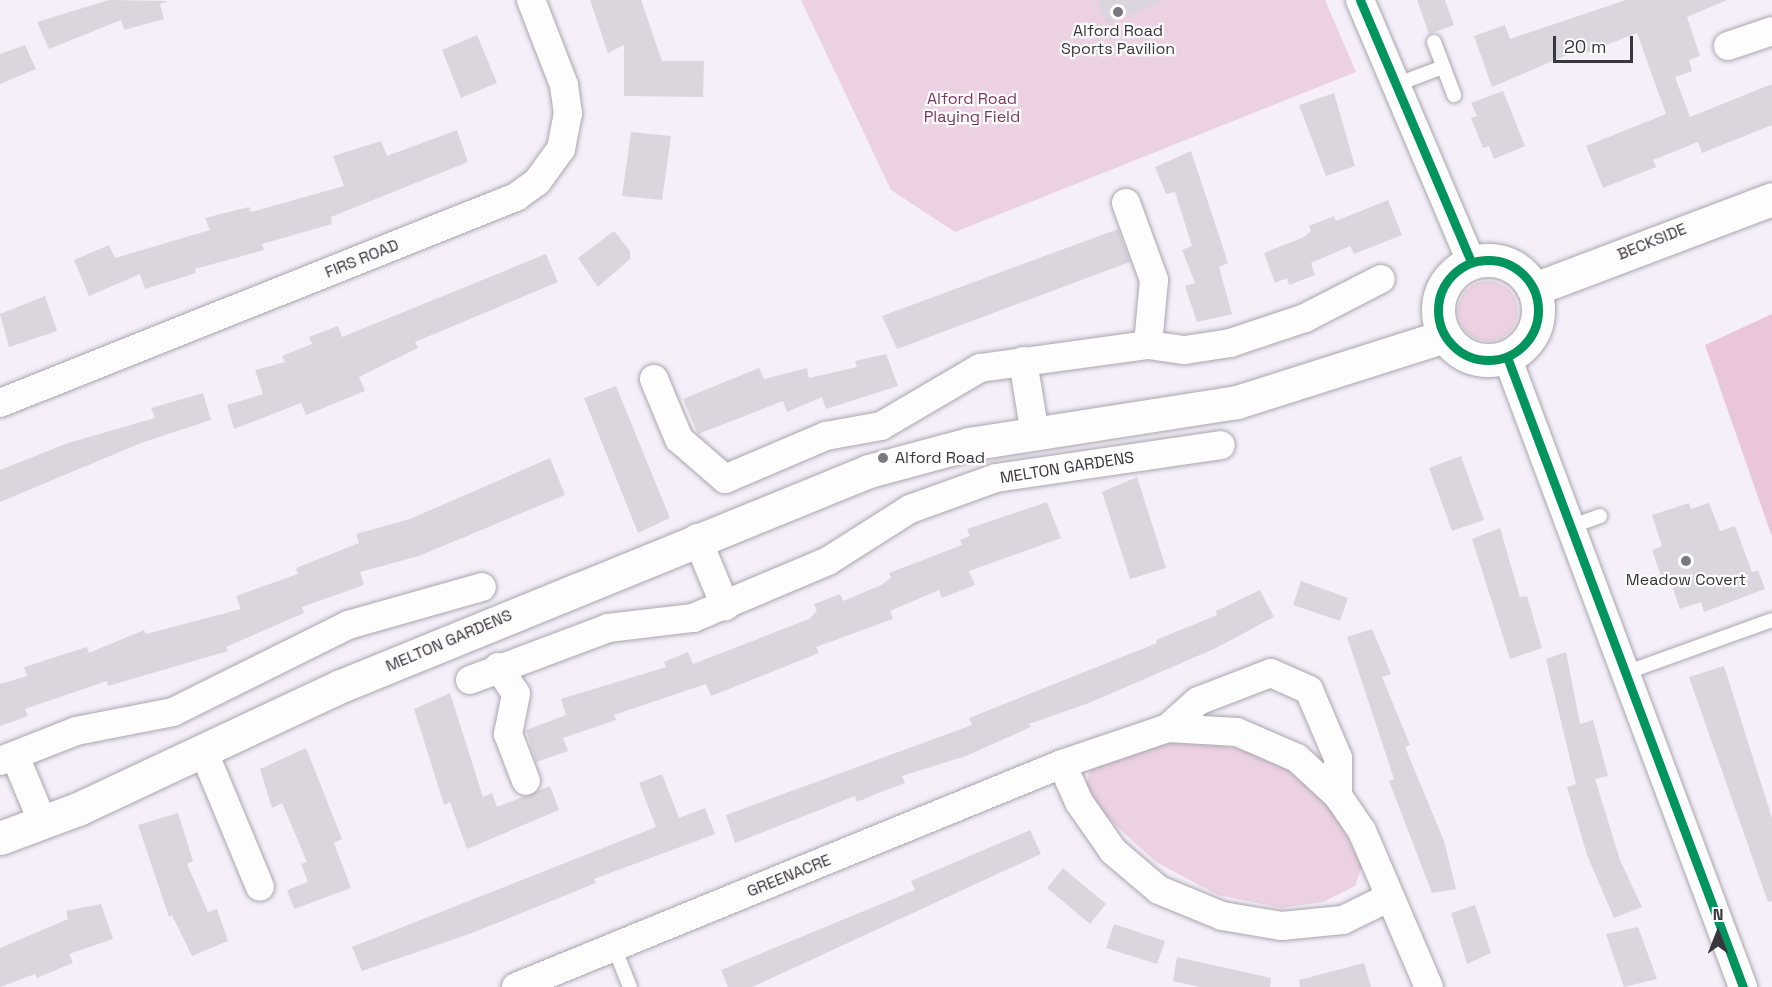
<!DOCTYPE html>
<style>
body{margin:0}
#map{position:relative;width:1772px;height:987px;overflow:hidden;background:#f4eff9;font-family:"Space Grotesk",sans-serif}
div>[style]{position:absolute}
.green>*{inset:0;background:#ebd1e2}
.round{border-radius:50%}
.forest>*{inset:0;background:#eac6dc}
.building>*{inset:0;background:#dbd6dd}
.roads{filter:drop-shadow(0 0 2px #aaa6ae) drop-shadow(0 0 2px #aaa6ae)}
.service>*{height:14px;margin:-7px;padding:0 7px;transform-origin:7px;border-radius:7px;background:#fdfdfe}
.minor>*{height:28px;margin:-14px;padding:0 14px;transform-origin:14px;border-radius:14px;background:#fdfdfe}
.tertiary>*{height:33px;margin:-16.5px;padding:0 16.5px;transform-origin:16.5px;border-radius:16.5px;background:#fdfdfe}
.tertiary>.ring{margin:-16.5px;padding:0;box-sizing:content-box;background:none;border:33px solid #fdfdfe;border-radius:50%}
.bus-1>*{height:9px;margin:-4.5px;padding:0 4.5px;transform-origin:4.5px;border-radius:4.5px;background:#00945e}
.bus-1>.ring{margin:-4.5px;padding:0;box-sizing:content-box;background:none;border:9px solid #00945e;border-radius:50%}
.dots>*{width:16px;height:16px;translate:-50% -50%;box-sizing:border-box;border:3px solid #fcfcfc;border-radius:50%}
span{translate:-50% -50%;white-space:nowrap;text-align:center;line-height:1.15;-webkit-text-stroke:4.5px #fcfcfc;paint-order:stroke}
.poi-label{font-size:16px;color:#39363e}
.left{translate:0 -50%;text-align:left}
.park-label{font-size:16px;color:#7e3761}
.street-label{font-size:16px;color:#39363e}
.north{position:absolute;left:1688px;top:903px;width:60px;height:60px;-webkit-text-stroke:4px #fcfcfc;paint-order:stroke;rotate:0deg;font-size:16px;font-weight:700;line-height:24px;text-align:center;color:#39363e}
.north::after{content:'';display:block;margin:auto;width:21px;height:27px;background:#39363e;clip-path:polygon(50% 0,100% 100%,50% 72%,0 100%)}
.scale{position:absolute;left:1553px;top:36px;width:80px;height:27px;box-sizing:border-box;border:3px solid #39363e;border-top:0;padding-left:8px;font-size:18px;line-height:21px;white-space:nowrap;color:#39363e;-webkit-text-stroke:4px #fcfcfc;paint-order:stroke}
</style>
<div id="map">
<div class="green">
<i style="clip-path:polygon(801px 0,1325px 0,1356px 72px,955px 232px,891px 190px)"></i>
<i class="round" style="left:1458px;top:281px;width:60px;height:60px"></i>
<i style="clip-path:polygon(1205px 742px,1251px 752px,1294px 773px,1330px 804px,1362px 866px,1355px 886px,1323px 902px,1282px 908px,1218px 895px,1156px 862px,1113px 823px,1086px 789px,1090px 766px,1162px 743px)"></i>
</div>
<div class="forest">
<i style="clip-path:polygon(1772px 314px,1772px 537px,1705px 345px)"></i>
</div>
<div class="building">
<i style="clip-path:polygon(109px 0,168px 1px,160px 4px,164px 19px,124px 30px,121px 20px,49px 49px,37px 22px)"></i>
<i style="clip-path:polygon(590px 0,641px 0,662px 61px,704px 61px,703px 97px,624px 96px,624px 45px,608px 53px)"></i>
<i style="clip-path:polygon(1096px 0,1162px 0,1162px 1px,1106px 24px)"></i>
<i style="clip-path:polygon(1417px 0,1445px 0,1454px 25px,1429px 34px)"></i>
<i style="clip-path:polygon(1626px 0,1727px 0,1687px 17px,1700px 56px,1689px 60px,1692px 71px,1675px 77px,1690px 117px,1772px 84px,1772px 125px,1702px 153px,1698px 142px,1653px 160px,1656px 167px,1603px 188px,1586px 146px,1666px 114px,1637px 33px,1583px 54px,1581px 49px,1492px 87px,1474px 36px,1505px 25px,1510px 39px)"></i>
<i style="clip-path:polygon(477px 35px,497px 83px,461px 98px,442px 50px)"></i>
<i style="clip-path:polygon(25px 45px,36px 69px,0 84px,0 54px)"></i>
<i style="clip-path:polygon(1503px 91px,1525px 146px,1494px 159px,1489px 146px,1483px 148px,1471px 118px,1477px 116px,1471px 103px)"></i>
<i style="clip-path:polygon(1334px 93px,1355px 166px,1326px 176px,1299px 105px)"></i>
<i style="clip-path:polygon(457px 130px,468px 162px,331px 217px,332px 224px,262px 244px,264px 250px,195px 269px,196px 273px,145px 289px,140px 274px,89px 296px,74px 260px,109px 245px,115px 258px,210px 230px,205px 218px,249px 207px,251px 212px,344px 186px,333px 156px,381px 141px,387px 156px)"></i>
<i style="clip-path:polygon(631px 132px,671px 136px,662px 200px,622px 196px)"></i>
<i style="clip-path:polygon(1191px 151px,1228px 263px,1219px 267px,1232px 314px,1197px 322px,1185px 286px,1195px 283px,1182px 250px,1192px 246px,1175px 192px,1166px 194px,1155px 167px)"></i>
<i style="clip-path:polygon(1388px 200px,1402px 235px,1354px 254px,1350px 246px,1311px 263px,1315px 275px,1289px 285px,1287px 278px,1275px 283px,1264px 253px,1304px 237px,1311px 231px,1309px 226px,1334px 216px,1336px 221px)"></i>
<i style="clip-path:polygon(1118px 229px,1130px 262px,897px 349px,882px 316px)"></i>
<i style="clip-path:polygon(614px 231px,630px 251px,630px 259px,598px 287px,578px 258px)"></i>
<i style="clip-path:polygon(546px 254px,558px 282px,415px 342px,418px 348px,359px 377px,365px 391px,306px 415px,301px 403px,234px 429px,227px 405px,263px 394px,255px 370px,285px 362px,282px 356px,312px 344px,309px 337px,338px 326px,342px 337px)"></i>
<i style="clip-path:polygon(45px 296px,57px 331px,9px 347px,0 314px)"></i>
<i style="clip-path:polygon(886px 354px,898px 386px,826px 409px,822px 397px,787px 412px,783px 401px,698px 434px,683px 399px,759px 368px,764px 379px,807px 368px,809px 378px,857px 367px,855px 361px)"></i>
<i style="clip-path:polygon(616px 386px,670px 518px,638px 533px,584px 398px)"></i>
<i style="clip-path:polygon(203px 393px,211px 420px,141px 443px,0 502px,0 470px,68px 443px,155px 418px,151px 408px)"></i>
<i style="clip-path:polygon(1461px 456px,1484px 520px,1452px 531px,1429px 468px)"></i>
<i style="clip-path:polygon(550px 458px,565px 495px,419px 556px,360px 572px,364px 585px,302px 607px,304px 613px,226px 647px,228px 651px,108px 686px,107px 681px,25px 709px,28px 716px,0 726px,0 684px,27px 676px,24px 667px,87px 647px,89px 653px,144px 630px,146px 634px,241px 609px,236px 596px,298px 574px,296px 568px,359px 543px,356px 534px,410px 519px)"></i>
<i style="clip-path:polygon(1137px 477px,1166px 568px,1130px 579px,1102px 492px)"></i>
<i style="clip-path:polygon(1047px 502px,1061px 538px,969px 571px,975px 585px,942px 598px,939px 590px,890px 611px,893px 619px,816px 647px,819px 653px,711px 696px,706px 684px,614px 715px,616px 720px,563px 738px,568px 751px,536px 762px,526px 730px,566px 715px,561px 699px,666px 667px,664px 662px,688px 652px,693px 664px,809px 619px,817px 611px,814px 604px,840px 594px,843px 601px,881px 585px,891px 578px,889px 573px,962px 545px,960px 540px,970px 536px,967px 529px)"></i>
<i style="clip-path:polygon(1689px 503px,1691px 509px,1709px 503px,1720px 531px,1735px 526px,1752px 572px,1758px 570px,1765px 589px,1704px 612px,1701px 602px,1680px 609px,1670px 580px,1663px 582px,1652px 550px,1662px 546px,1652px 515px)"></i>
<i style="clip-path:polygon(1500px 528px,1520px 597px,1527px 596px,1542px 648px,1510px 659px,1472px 539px)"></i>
<i style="clip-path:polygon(1301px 581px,1348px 598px,1340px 621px,1293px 605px)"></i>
<i style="clip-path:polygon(1260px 590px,1274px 617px,1216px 648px,1089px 703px,1029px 724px,1031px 727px,966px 756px,902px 776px,905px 783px,881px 792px,857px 802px,855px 796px,735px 843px,726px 815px,972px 725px,969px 718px,1157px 643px,1156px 640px,1217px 615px,1216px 611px)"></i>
<i style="clip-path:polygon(1372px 629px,1391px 674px,1382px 677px,1410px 745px,1405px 747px,1444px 841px,1456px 889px,1432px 893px,1389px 781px,1394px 779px,1347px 637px)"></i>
<i style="clip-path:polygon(1566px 652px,1580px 724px,1593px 720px,1608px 776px,1595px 779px,1620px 860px,1642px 907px,1614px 918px,1587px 855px,1567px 787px,1576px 784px,1546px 659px)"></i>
<i style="clip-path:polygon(1724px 666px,1772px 818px,1772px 901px,1768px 902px,1689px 677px)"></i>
<i style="clip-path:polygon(450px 693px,483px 797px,492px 793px,497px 807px,550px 786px,559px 810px,467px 849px,450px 802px,444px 805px,414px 709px)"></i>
<i style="clip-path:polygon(306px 748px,342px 839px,334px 843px,351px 888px,294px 909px,287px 890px,308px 882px,301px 864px,307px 862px,282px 803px,272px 808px,260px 769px)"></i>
<i style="clip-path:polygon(662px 774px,679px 818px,705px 808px,715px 834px,594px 879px,596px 883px,472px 933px,362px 971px,352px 947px,656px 827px,639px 783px)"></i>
<i style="clip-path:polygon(178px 813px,193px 861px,187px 864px,208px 912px,217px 909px,228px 941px,192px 956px,172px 915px,169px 917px,138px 825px)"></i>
<i style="clip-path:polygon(1030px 830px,1041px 854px,752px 987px,728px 987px,721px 970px,915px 890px,911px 881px)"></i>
<i style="clip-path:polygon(1063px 868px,1106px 904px,1090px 924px,1047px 888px)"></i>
<i style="clip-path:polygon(101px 904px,113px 939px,69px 954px,73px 963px,37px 978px,35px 974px,0 987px,0 948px,68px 919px,66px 911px)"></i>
<i style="clip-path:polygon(1475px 905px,1491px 953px,1467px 964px,1451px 913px)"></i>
<i style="clip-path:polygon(1114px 924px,1165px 941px,1157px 964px,1106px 948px)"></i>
<i style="clip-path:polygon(1638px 927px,1657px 979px,1624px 987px,1606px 934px)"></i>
<i style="clip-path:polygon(1177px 957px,1271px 978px,1270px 987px,1200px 987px,1173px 981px)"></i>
<i style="clip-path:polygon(1364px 963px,1371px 987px,1300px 987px,1299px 980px)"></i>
</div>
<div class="roads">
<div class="service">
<i style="left:1434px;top:42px;width:57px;rotate:69.3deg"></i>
<i style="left:1398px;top:84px;width:48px;rotate:-20.7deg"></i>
<i style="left:1570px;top:527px;width:32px;rotate:-20deg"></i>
<i style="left:1625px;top:673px;width:156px;rotate:-19.8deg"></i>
<i style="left:614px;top:947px;width:43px;rotate:68.2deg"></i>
</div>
<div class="minor">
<i style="left:1360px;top:0;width:285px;rotate:67deg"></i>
<i style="left:1728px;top:46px;width:46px;rotate:-18.8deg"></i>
<i style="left:1126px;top:203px;width:82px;rotate:70deg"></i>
<i style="left:1154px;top:280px;width:65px;rotate:95.3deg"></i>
<i style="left:1507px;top:357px;width:673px;rotate:69.46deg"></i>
<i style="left:1023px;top:361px;width:74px;rotate:80.7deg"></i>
<i style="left:654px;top:379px;width:65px;rotate:67.4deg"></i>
<i style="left:679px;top:439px;width:61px;rotate:41deg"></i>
<i style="left:725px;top:479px;width:110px;rotate:-23.1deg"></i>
<i style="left:826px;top:436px;width:56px;rotate:-10.3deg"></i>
<i style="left:881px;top:426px;width:115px;rotate:-30.4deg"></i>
<i style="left:980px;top:368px;width:170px;rotate:-7.8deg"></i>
<i style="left:1148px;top:345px;width:37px;rotate:8deg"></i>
<i style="left:1185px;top:350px;width:46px;rotate:-8.8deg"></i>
<i style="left:1230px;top:343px;width:79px;rotate:-18.4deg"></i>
<i style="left:1305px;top:318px;width:85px;rotate:-27.2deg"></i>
<i style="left:0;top:403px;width:556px;rotate:-21.76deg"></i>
<i style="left:516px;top:197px;width:26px;rotate:-36deg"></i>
<i style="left:537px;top:182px;width:41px;rotate:-54deg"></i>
<i style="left:561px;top:149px;width:36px;rotate:-79deg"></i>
<i style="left:568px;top:114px;width:29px;rotate:-98deg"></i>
<i style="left:564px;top:85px;width:91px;rotate:-111.2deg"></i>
<i style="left:697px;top:538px;width:74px;rotate:67.6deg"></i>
<i style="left:498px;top:667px;width:32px;rotate:56deg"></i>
<i style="left:516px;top:694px;width:41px;rotate:101.3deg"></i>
<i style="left:508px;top:734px;width:50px;rotate:69deg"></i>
<i style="left:470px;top:680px;width:147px;rotate:-20.6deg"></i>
<i style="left:608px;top:628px;width:86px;rotate:-6.7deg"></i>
<i style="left:693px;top:618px;width:147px;rotate:-22.9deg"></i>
<i style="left:828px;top:561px;width:97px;rotate:-32.4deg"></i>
<i style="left:910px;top:509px;width:91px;rotate:-19.8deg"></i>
<i style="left:996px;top:478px;width:227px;rotate:-8.3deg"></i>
<i style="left:1168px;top:728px;width:40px;rotate:-42deg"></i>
<i style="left:1198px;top:701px;width:78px;rotate:-21deg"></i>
<i style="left:1271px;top:673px;width:42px;rotate:24.1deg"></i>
<i style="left:1309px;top:690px;width:74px;rotate:66.9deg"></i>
<i style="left:1338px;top:758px;width:38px;rotate:90deg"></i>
<i style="left:203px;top:750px;width:148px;rotate:67.4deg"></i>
<i style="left:15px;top:756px;width:73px;rotate:67.3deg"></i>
<i style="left:0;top:761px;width:82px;rotate:-21.5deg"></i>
<i style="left:76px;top:731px;width:99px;rotate:-11.1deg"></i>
<i style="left:173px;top:712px;width:195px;rotate:-26.4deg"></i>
<i style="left:348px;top:625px;width:139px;rotate:-15.8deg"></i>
<i style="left:1062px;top:764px;width:42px;rotate:65.9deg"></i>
<i style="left:1079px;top:802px;width:60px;rotate:55.2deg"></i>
<i style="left:1113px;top:851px;width:60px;rotate:40.3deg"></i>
<i style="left:1159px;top:890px;width:68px;rotate:22.4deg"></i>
<i style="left:1222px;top:916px;width:61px;rotate:9.5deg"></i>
<i style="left:1282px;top:926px;width:61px;rotate:-5.6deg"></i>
<i style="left:1343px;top:920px;width:52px;rotate:-26.1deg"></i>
<i style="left:516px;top:987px;width:590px;rotate:-22.22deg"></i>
<i style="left:1062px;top:764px;width:112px;rotate:-18.8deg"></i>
<i style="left:1168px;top:728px;width:69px;rotate:3.3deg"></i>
<i style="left:1237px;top:732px;width:65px;rotate:23.4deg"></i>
<i style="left:1297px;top:758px;width:56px;rotate:42.8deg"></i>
<i style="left:1338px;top:796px;width:42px;rotate:55.6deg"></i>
<i style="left:1362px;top:831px;width:170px;rotate:66.8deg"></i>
</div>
<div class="tertiary">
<i class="ring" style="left:1438px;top:260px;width:67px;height:67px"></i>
<i style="left:1534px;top:289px;width:254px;rotate:-20.7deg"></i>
<i style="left:0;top:838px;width:83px;rotate:-20.4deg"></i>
<i style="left:78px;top:809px;width:290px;rotate:-25.1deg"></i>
<i style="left:341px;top:686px;width:570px;rotate:-22.16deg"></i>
<i style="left:869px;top:471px;width:104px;rotate:-15.1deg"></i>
<i style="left:969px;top:444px;width:271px;rotate:-8.9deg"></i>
<i style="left:1237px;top:402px;width:218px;rotate:-17.6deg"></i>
</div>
</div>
<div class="bus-1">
<i style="left:1360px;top:0;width:285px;rotate:67deg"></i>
<i class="ring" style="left:1438px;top:260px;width:91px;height:91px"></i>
<i style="left:1507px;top:357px;width:673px;rotate:69.46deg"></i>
</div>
<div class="dots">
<i style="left:1118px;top:12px;background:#7a777f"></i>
<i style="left:883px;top:458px;background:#7a777f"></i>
<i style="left:1686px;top:561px;background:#7a777f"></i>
</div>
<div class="poi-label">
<span style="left:1118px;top:40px">Alford Road<br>Sports Pavilion</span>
<span class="left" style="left:895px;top:458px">Alford Road</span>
<span style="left:1686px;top:580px">Meadow Covert</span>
</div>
<div class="park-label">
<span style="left:972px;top:108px">Alford Road<br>Playing Field</span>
</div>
<div class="street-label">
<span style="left:1652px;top:242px;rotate:-22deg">BECKSIDE</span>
<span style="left:362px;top:259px;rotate:-22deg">FIRS ROAD</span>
<span style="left:1067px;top:468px;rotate:-9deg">MELTON GARDENS</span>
<span style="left:449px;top:641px;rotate:-23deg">MELTON GARDENS</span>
<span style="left:789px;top:876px;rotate:-22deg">GREENACRE</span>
</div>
<div class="north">N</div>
<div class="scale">20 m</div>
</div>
